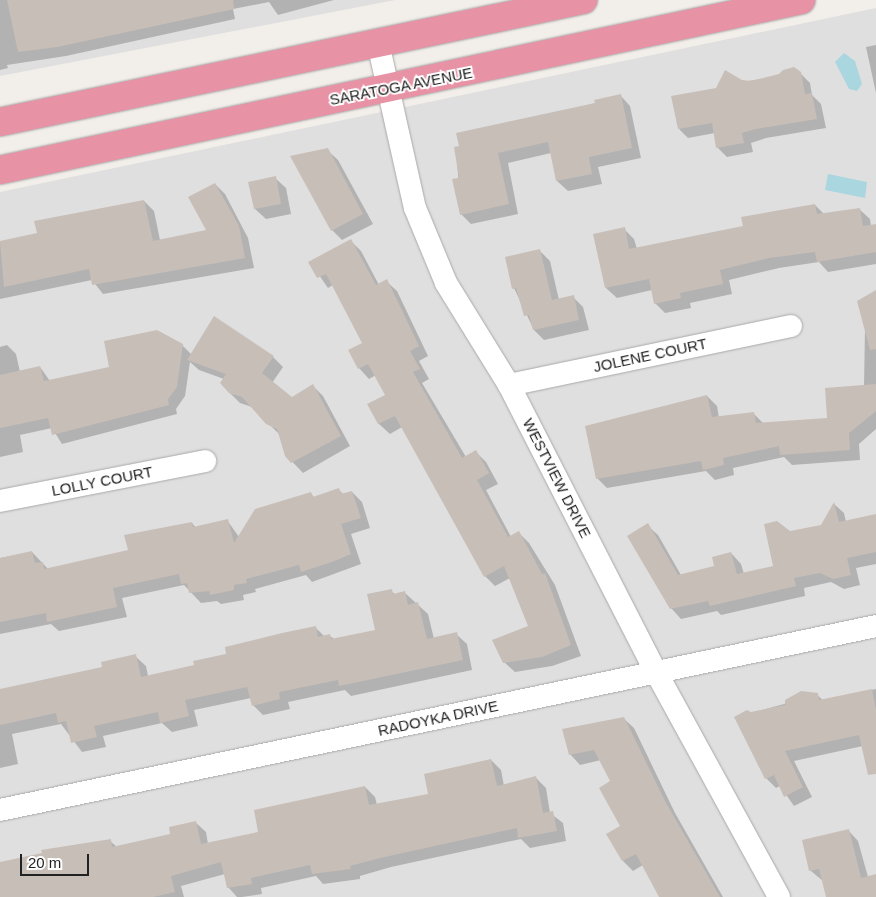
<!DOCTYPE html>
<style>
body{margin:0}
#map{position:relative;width:876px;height:897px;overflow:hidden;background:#f2eee9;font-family:Arial,sans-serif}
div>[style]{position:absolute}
.residential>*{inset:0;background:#e0dfdf}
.water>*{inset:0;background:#aad6df}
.shadow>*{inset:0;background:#0003}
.building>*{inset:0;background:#c7beb8}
.roads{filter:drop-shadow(0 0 1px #a9a9a9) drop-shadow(0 0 1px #a9a9a9)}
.minor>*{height:22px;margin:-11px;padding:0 11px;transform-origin:11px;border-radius:11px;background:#fff}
.highway>*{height:28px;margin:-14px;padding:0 14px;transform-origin:14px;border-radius:14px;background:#e892a6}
span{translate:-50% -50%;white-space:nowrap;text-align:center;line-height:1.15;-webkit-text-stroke:4px #fff;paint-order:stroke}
.street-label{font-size:15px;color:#222}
.scale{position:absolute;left:20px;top:854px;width:69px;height:22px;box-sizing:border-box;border:2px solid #222;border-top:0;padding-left:6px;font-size:15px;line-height:18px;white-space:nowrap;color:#222;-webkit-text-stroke:4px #fff;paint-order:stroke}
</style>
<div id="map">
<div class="residential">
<i style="clip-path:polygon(0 0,395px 0,0 76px)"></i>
<i style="clip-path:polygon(876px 8px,876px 897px,0 897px,0 192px)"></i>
</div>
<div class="water">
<i style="clip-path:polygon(844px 53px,855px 61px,862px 84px,857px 91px,849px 89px,835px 62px)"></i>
<i style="clip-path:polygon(828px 174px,867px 182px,865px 198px,825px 190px)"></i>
</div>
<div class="shadow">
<i style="clip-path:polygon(0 0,334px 0,278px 15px,269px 2px,233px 9px,235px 19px,66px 56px,7px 65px,8px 68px,0 70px)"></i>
<i style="clip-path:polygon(876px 45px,876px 93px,866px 47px)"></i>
<i style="clip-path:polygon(800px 73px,810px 83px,812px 95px,821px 104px,826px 128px,766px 138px,751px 143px,753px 152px,727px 157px,718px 148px,715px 133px,688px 138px,679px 129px,717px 89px,742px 82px)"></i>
<i style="clip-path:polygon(620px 95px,630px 106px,641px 158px,598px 167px,602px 184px,568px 191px,557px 181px,551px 153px,508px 163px,518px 214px,471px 224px,461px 214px,456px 148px)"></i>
<i style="clip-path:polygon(327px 150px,338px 160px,373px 224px,342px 240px,332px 230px)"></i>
<i style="clip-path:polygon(275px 178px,286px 188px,291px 214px,266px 219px,255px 209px)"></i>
<i style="clip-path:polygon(215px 184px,225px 194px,248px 238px,254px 268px,103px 294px,92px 280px,0 299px,0 242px,38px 234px,144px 201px,154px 211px,160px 240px,208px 231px)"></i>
<i style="clip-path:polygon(815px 205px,824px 214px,859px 209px,870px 219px,871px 226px,876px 226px,876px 264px,828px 272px,819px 262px,779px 268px,729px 280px,732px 294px,690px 303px,691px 308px,665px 313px,655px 303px,652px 290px,617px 298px,606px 288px,624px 229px,634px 239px,637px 249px,745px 227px)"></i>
<i style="clip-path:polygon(351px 241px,361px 251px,379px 285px,386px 281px,397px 291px,428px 356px,419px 361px,429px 379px,422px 383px,466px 457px,476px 452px,486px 462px,498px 484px,486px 490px,511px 537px,519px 533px,529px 543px,555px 585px,581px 656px,552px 666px,515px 672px,504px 662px,530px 627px,510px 578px,495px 586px,485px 576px,402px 427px,390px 434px,379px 424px,369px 405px,387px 395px,376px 375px,369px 379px,359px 368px,350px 351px,364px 343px,333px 285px,328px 288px,310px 262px)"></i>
<i style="clip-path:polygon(539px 250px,550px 261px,559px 300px,573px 297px,583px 307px,589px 330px,544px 340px,534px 330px,514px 288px)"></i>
<i style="clip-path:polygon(876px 292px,876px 429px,859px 444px,860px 460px,792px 465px,784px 457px,733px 468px,734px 475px,715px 480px,706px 471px,607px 488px,597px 478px,707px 396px,717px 406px,719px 418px,753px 413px,764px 424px,829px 419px,864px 386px,865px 328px)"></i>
<i style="clip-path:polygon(7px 345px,16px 354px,20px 372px,40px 367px,50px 381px,111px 368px,182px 345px,192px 355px,273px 357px,283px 367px,272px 383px,292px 398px,313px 386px,323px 396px,350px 446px,303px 473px,286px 455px,280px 435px,252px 407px,240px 403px,230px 393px,224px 379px,199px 370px,190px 362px,185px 396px,176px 409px,177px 414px,62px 444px,52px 428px,20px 435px,23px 452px,0 457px,0 347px)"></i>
<i style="clip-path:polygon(339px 490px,344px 495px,352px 492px,362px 502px,370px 528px,351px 534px,361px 564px,312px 582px,306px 575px,255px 589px,256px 592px,243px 595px,244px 600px,221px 604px,217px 601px,201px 603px,184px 585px,122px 598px,127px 617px,59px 631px,51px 624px,0 634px,0 558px,32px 552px,49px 570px,129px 551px,192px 523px,196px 528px,227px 520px,239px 537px,311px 494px,315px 498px)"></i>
<i style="clip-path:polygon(834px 504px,844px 513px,846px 522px,876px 515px,876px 564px,856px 568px,860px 585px,844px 589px,831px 582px,804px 588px,805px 596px,721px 615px,717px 611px,681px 619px,671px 608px,647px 525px,658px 535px,681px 575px,716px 567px,731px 553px,741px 564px,744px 574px,775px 567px,790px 532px,821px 526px)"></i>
<i style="clip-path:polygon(391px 591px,396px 595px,405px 593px,428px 614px,434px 639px,456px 634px,467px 644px,472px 670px,351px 696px,345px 690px,288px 702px,290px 709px,263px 715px,253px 705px,251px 698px,194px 710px,198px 726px,172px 732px,162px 723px,103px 736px,106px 747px,82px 752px,61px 724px,12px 734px,18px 764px,0 768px,0 702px,135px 656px,146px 666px,148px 676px,196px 666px,315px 627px,325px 637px,330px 636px,334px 639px,376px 631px)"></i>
<i style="clip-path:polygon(876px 689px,876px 766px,863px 746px,794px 761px,812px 797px,794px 806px,780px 786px,776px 788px,766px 778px,751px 713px,817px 695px,823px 700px)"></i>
<i style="clip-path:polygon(623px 718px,634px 728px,675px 813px,723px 897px,661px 897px,643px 865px,633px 871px,623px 861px,621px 827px,612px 781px,601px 760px,580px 765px,570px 754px)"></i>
<i style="clip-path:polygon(491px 760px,501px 770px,504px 786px,536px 778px,546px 788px,550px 813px,563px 823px,566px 841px,530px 848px,521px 839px,391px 867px,360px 876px,360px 879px,323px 884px,316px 876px,261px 888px,262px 894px,242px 897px,237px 897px,228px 887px,225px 874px,181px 886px,184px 897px,0 897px,0 865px,110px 841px,117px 847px,171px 835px,195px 822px,206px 832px,208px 844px,260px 833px,365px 787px,375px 797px,377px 805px,429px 795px)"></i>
<i style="clip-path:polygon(848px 830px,858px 841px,868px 877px,876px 875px,876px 897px,827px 897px,823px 881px,811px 871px,803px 841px)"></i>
</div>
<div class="building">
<i style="clip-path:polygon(7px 0,233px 0,234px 9px,57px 47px,18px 52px)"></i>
<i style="clip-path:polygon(794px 67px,801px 72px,805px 94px,812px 93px,817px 119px,756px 129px,742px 133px,744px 143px,716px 148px,712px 123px,678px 129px,671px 96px,716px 88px,725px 70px,742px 80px,751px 81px,779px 74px,783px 70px)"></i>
<i style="clip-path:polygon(621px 94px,632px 148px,589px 157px,592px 174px,556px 181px,548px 142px,498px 153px,509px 204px,460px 215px,452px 179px,459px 178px,454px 147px,459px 146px,456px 133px,595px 103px,594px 100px)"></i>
<i style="clip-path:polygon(328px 148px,363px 214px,331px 231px,290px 156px)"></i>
<i style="clip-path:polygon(276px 176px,281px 204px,254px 209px,248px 182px)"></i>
<i style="clip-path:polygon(215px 183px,239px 226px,245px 258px,92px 285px,89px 269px,4px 287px,0 241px,37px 233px,34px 221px,144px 200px,153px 241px,206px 230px,188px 197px)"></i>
<i style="clip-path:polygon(815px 204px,817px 214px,860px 208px,863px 226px,876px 224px,876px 252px,817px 262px,815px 252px,769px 258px,720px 270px,723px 284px,680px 293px,681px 298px,654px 304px,649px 279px,605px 288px,593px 234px,625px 227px,629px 249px,743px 226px,741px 217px)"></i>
<i style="clip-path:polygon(351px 239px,376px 285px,387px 279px,419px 346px,410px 351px,420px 369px,413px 372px,462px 458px,476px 450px,489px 473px,477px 480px,508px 537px,519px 531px,542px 574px,545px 573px,571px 645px,542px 657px,503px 663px,492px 640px,528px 626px,504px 566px,484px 577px,395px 416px,378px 424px,367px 404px,385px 395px,368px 364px,358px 369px,348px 350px,362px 343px,326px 274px,317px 278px,308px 262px)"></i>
<i style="clip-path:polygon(540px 249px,552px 300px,574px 295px,579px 320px,533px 330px,529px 315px,524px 316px,516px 288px,512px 289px,505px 257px)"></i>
<i style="clip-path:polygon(876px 290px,876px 349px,870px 350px,857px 301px)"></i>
<i style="clip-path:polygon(214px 316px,274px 356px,262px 373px,292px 397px,313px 384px,341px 436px,291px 463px,285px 456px,277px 429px,266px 424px,242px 397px,229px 393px,220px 383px,226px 374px,187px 360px)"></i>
<i style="clip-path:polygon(157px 330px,183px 344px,177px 387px,168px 399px,169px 405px,52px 435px,48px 418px,0 428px,0 375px,40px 366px,44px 381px,109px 367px,104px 341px)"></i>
<i style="clip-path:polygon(876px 384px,876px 411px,849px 433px,850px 450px,780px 455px,779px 446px,723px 458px,724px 465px,703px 470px,701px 461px,596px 479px,585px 426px,707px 395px,712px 417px,754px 412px,756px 423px,827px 418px,825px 388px)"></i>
<i style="clip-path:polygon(339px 488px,341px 494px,352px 491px,361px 518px,341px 524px,351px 554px,332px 562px,301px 572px,299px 565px,246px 579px,247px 583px,234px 585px,234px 590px,210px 595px,209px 591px,189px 593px,187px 583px,181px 584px,179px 574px,113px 588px,117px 607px,47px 622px,46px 613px,0 622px,0 558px,32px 551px,35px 563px,43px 562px,44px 569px,128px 550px,124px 535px,192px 522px,193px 527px,228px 519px,234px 543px,255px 509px,311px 492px,313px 497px)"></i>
<i style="clip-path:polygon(834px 502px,839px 522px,876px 514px,876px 552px,847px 558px,851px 575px,833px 579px,820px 573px,794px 578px,796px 586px,710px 606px,708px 601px,670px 609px,627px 536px,648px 523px,678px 575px,714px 566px,712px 557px,731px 552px,737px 574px,773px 566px,764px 524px,777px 521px,790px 531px,821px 525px)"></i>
<i style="clip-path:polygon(392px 589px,393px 594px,405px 591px,408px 605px,418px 602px,427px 639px,457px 632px,463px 660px,339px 686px,338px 680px,279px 692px,280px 699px,252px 706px,247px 687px,185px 700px,189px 716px,160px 723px,158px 712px,94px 726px,97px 737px,71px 743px,66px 721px,58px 723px,56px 713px,0 725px,0 689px,102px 667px,101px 662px,136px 654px,141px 677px,194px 665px,193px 661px,226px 654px,225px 647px,282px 633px,316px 626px,318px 637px,330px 634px,331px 639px,375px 630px,367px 594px)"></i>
<i style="clip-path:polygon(872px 689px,876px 710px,876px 774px,868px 775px,859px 735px,785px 751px,803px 787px,784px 797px,774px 775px,765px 779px,734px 717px,747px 710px,751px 712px,785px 705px,785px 700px,801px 691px,818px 693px,819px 700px)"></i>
<i style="clip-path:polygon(624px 717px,665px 801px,720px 897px,659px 897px,636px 854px,622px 861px,606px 834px,620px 826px,599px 788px,610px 781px,594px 750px,569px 755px,562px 729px)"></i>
<i style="clip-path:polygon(491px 759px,497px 786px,536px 776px,543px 813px,553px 811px,557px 831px,518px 838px,517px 828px,380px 858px,350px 866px,351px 869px,312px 874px,310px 865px,251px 878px,252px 884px,227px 888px,221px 862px,171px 876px,175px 892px,153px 897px,0 897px,0 862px,42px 853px,41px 850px,111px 839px,112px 847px,170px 834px,169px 827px,196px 821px,201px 844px,258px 832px,254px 810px,365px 786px,369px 805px,428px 794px,424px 774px)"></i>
<i style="clip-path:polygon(849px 829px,861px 878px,876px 874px,876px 897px,826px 897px,819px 869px,809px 871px,802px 840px)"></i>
</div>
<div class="roads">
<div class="minor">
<i style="left:378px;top:43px;width:169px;rotate:77.4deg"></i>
<i style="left:415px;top:208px;width:81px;rotate:67.5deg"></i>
<i style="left:446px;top:283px;width:120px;rotate:58.3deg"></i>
<i style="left:509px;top:385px;width:322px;rotate:62.9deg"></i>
<i style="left:656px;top:672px;width:256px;rotate:61.3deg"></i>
<i style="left:509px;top:385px;width:288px;rotate:-11.8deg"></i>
<i style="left:0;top:501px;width:209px;rotate:-11deg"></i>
<i style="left:0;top:810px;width:895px;rotate:-11.86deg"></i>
</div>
<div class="highway">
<i style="left:0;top:122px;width:596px;rotate:-11.82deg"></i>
<i style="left:0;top:170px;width:819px;rotate:-11.98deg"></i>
</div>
</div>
<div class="street-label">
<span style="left:401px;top:86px;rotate:-11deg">SARATOGA AVENUE</span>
<span style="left:650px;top:355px;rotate:-12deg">JOLENE COURT</span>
<span style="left:557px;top:478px;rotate:63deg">WESTVIEW DRIVE</span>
<span style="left:102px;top:481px;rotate:-11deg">LOLLY COURT</span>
<span style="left:438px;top:718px;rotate:-12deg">RADOYKA DRIVE</span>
</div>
<div class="scale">20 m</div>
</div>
